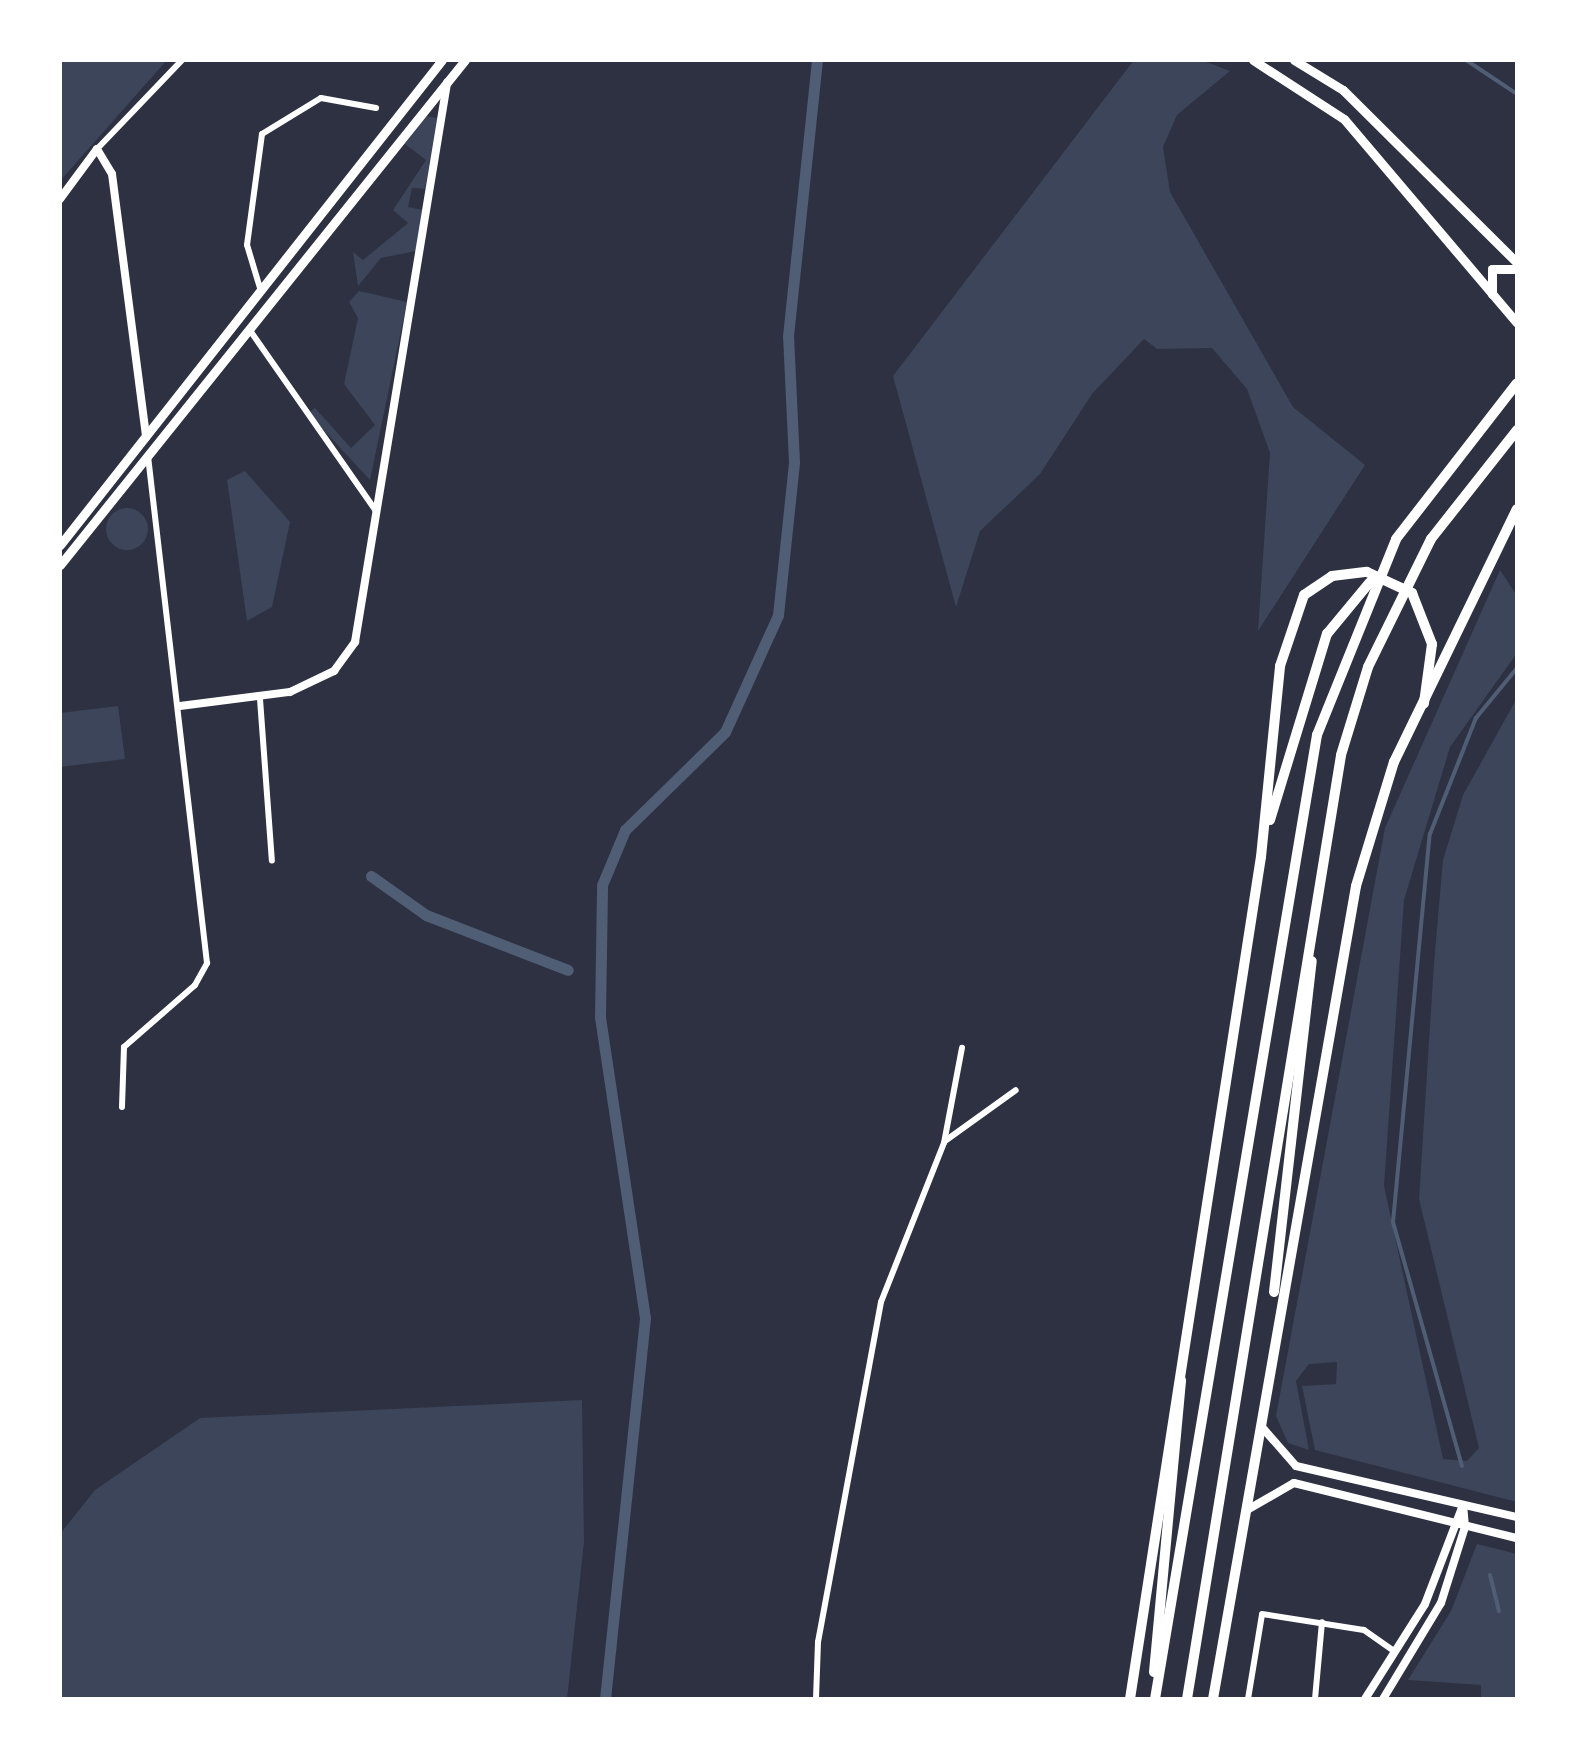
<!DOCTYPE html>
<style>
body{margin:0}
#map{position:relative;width:1577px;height:1759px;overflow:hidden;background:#2d3142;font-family:Figtree,sans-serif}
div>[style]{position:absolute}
.green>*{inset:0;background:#3c4559}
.round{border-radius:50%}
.stream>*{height:4px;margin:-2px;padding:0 2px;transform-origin:2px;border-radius:2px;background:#4f5d75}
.canal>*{height:11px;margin:-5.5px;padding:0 5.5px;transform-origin:5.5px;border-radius:5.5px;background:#4f5d75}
.minor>*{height:6px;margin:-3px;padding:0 3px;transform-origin:3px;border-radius:3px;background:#fff}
.tertiary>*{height:8px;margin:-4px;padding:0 4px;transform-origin:4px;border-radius:4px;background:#fff}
.secondary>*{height:9px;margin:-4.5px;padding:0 4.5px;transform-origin:4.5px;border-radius:4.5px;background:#fff}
.trunk>*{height:10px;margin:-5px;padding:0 5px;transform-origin:5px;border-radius:5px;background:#fff}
span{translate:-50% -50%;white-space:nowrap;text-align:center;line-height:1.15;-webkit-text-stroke:8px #fff;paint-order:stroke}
.frame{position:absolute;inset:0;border:62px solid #fff;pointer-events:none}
</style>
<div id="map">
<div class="green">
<i style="clip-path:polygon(60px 60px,167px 60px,60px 181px)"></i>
<i style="clip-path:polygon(1134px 60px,1201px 60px,1230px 71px,1177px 115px,1163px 147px,1170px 192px,1293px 407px,1365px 465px,1258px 631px,1270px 453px,1247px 389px,1212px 348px,1157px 349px,1144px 339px,1092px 394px,1040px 474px,980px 531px,956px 607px,893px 376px)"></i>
<i style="clip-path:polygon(426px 116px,437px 118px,425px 189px,412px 188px,408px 207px,423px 210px,416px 251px,381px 258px,358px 286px,353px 252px,363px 260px,408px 223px,393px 210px,426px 160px,405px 144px)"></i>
<i style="clip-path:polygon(359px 291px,407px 302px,370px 480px,308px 413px,315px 408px,351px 448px,375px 425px,344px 384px,358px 318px,349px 302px)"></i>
<i style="clip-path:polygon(245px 471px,290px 522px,272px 607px,247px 621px,227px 480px)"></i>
<i class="round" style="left:106px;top:508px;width:42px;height:42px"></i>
<i style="clip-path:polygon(1500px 570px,1517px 596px,1517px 653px,1450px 747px,1404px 900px,1384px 1186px,1443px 1459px,1467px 1461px,1479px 1448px,1419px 1199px,1434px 963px,1443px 860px,1463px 795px,1517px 698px,1517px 1502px,1315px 1450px,1302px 1386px,1336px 1384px,1337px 1362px,1309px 1364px,1296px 1381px,1309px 1450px,1288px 1443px,1276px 1416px,1385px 828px)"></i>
<i style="clip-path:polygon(118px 706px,125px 759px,60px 767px,60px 713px)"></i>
<i style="clip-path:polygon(582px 1400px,584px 1542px,567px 1699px,60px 1699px,60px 1534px,95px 1490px,200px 1418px)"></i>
<i style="clip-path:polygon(1477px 1544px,1517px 1554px,1517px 1699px,1481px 1699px,1481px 1685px,1408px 1680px,1451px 1611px)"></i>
</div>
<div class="stream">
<i style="left:1466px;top:60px;width:61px;rotate:33.7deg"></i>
<i style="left:1462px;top:1466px;width:254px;rotate:-105.8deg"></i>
<i style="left:1393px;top:1222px;width:390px;rotate:-84.6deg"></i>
<i style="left:1430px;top:834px;width:125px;rotate:-68.4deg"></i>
<i style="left:1476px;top:718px;width:65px;rotate:-50.6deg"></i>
<i style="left:1490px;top:1575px;width:37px;rotate:76deg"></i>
</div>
<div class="canal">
<i style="left:371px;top:876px;width:67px;rotate:35.3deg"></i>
<i style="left:426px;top:915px;width:152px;rotate:21.2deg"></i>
<i style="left:605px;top:1699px;width:383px;rotate:-84deg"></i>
<i style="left:645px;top:1318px;width:304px;rotate:-98.5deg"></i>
<i style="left:600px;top:1017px;width:132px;rotate:-89.1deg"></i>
<i style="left:602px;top:885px;width:60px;rotate:-67.3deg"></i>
<i style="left:625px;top:830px;width:140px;rotate:-44.4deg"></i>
<i style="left:725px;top:732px;width:128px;rotate:-65.6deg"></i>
<i style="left:778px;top:615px;width:154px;rotate:-84deg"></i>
<i style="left:794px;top:462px;width:126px;rotate:-92.7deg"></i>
<i style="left:788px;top:336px;width:278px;rotate:-84deg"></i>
</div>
<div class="minor">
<i style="left:97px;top:149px;width:123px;rotate:-46.3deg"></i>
<i style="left:260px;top:288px;width:45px;rotate:-106.8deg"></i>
<i style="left:247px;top:245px;width:112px;rotate:-82.3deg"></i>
<i style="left:262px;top:134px;width:69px;rotate:-31.4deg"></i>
<i style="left:321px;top:98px;width:56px;rotate:10.3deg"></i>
<i style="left:249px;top:329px;width:222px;rotate:55.1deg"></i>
<i style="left:260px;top:699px;width:162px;rotate:85.8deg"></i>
<i style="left:122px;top:1107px;width:60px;rotate:-88.1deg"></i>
<i style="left:124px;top:1047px;width:94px;rotate:-41.1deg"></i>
<i style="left:195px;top:985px;width:25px;rotate:-61deg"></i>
<i style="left:207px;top:963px;width:510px;rotate:-96.64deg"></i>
<i style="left:945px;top:1141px;width:87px;rotate:-35.7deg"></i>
<i style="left:816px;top:1699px;width:57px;rotate:-88deg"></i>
<i style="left:818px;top:1642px;width:346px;rotate:-79.5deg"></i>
<i style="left:881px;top:1302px;width:171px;rotate:-68.4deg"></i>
<i style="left:944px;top:1143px;width:97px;rotate:-79.3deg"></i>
<i style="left:1248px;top:1699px;width:86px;rotate:-80.6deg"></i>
<i style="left:1262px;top:1614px;width:103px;rotate:8.9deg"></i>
<i style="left:1364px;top:1630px;width:37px;rotate:35deg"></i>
<i style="left:1315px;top:1699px;width:77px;rotate:-84.8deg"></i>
</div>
<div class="tertiary">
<i style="left:60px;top:199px;width:62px;rotate:-53.5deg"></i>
<i style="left:97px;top:149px;width:29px;rotate:59deg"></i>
<i style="left:112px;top:174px;width:265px;rotate:82.6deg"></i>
<i style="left:180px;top:706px;width:111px;rotate:-7.3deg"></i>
<i style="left:290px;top:692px;width:49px;rotate:-25.5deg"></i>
<i style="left:334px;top:671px;width:36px;rotate:-54deg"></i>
<i style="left:355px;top:642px;width:567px;rotate:-80.65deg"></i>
<i style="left:1261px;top:1426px;width:53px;rotate:48.8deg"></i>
<i style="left:1296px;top:1466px;width:227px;rotate:13deg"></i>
<i style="left:1247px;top:1510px;width:54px;rotate:-29.9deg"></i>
<i style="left:1294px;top:1483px;width:230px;rotate:13.9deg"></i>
<i style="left:1365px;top:1699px;width:112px;rotate:-57.7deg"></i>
<i style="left:1425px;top:1604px;width:106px;rotate:-69deg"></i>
<i style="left:1383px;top:1699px;width:112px;rotate:-58.9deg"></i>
<i style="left:1441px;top:1603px;width:80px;rotate:-72.5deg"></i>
<i style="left:1465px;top:1527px;width:22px;rotate:-95deg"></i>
</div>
<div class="secondary">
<i style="left:1253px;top:60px;width:108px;rotate:33deg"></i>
<i style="left:1344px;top:119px;width:267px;rotate:49.7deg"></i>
<i style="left:1294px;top:60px;width:57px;rotate:31.5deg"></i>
<i style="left:1343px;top:90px;width:245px;rotate:44.8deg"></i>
<i style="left:1492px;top:294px;width:25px;rotate:-90deg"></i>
<i style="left:1492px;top:269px;width:25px"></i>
<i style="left:60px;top:545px;width:617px;rotate:-51.78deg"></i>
<i style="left:60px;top:565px;width:647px;rotate:-51.27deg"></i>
</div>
<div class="trunk">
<i style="left:1270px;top:820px;width:195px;rotate:-73deg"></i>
<i style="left:1327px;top:634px;width:67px;rotate:-50.4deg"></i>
<i style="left:1274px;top:1292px;width:333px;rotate:-83.5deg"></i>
<i style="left:1154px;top:1672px;width:293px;rotate:-84.7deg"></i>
<i style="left:1130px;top:1699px;width:852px;rotate:-81.16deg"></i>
<i style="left:1261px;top:857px;width:192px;rotate:-84.3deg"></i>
<i style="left:1280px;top:666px;width:75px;rotate:-71.3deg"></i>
<i style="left:1304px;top:595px;width:34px;rotate:-34deg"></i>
<i style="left:1332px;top:576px;width:35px;rotate:-7deg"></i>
<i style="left:1367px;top:572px;width:50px;rotate:25deg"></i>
<i style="left:1412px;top:593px;width:55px;rotate:68.6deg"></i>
<i style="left:1432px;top:644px;width:60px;rotate:97.7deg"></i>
<i style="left:1155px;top:1699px;width:978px;rotate:-80.46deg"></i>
<i style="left:1317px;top:735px;width:211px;rotate:-68deg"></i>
<i style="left:1396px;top:539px;width:197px;rotate:-52.2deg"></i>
<i style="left:1187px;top:1699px;width:956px;rotate:-80.73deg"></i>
<i style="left:1341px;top:755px;width:92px;rotate:-72.9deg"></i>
<i style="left:1368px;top:667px;width:143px;rotate:-63.8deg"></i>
<i style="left:1431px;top:539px;width:139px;rotate:-51.7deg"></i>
<i style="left:1213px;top:1699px;width:825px;rotate:-80.02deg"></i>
<i style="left:1356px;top:886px;width:130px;rotate:-73deg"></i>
<i style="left:1394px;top:762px;width:281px;rotate:-64.1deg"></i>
</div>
<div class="frame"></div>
</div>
